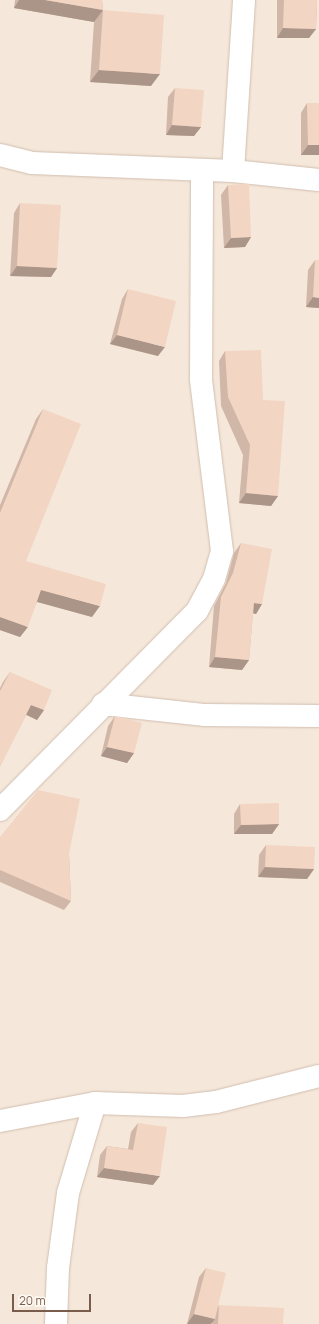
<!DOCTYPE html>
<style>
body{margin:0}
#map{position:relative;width:319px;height:1324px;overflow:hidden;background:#fdf6ec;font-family:Manrope,sans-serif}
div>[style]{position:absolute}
.residential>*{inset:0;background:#f5e8da}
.roads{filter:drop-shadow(0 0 1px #d1beb0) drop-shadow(0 0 1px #d1beb0)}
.street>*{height:22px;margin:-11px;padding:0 11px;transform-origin:11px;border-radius:11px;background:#fff}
.wall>*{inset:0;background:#d1b7a8}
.shaded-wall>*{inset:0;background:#aa9588}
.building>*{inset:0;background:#f3d5c3}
span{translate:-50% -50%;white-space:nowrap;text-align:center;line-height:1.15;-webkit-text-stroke:3px #fffaf3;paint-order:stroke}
.scale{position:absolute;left:12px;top:1294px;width:79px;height:18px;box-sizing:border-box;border:2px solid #7a5c4d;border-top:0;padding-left:5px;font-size:12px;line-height:14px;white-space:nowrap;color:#7a5c4d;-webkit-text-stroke:3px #fffaf3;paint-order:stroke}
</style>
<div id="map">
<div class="residential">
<i style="clip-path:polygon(0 0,319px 0,319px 1324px,0 1324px)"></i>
</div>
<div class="roads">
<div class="street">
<i style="left:0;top:155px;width:33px;rotate:14deg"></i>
<i style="left:32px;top:163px;width:201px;rotate:2.3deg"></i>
<i style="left:233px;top:171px;width:86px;rotate:6deg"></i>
<i style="left:233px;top:171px;width:171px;rotate:-86.3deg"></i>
<i style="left:103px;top:704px;width:103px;rotate:6.2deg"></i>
<i style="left:205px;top:715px;width:114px;rotate:0.5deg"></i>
<i style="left:0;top:810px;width:280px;rotate:-45.3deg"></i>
<i style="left:197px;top:611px;width:36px;rotate:-62deg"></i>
<i style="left:214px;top:579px;width:29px;rotate:-74deg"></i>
<i style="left:222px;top:551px;width:173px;rotate:-97deg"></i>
<i style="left:201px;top:379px;width:208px;rotate:-89.7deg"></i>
<i style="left:0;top:1121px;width:97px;rotate:-10.7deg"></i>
<i style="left:95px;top:1103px;width:88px;rotate:2deg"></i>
<i style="left:183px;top:1106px;width:33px;rotate:-7deg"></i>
<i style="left:216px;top:1102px;width:106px;rotate:-14.2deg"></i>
<i style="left:56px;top:1324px;width:56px;rotate:-88deg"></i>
<i style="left:58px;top:1268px;width:76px;rotate:-82.4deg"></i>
<i style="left:68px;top:1193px;width:94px;rotate:-73.3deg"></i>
</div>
</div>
<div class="wall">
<i style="clip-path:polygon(15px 0,102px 0,103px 10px,151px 86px,90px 82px,94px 22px,14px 8px)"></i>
<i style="clip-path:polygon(277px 0,317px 0,316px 29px,309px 38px,277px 38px)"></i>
<i style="clip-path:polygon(175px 88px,201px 127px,194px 136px,166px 135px,168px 97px)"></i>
<i style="clip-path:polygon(307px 103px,319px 155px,301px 155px,301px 113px)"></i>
<i style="clip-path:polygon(228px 185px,251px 237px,245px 247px,224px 248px,221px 195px)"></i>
<i style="clip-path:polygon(20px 203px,57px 268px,51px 277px,10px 276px,14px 213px)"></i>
<i style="clip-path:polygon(315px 260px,319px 260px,319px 308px,306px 307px,308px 270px)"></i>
<i style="clip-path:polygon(128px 289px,158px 356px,110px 344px,122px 299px)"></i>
<i style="clip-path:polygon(225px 351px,263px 400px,278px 496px,271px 506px,239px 503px,243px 455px,221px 406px,219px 361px)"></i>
<i style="clip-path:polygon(43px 409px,26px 561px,92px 617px,37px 602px,20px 637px,0 630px,0 505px,36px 419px)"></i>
<i style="clip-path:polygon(241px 543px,262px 604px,256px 614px,253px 613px,249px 660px,242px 670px,209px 667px,214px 606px,226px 583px,234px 553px)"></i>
<i style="clip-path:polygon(10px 672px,44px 710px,37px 720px,26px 715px,0 766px,0 688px,3px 682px)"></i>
<i style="clip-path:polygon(115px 716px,134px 753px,127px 763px,101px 756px,108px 726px)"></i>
<i style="clip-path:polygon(240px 804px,279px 824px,272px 834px,234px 834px,234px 814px)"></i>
<i style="clip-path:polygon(0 837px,69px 854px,71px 901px,64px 910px,0 882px)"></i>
<i style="clip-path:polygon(266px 845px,314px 869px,307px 879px,258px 877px,259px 855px)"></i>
<i style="clip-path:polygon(138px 1123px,153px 1185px,97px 1177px,100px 1155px,107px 1146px,128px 1149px,131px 1132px)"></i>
<i style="clip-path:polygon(206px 1268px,218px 1307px,219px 1305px,283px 1324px,212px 1324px,212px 1323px,187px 1324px,199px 1277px)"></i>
</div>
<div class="shaded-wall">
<i style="clip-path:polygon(19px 0,45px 0,103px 10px,94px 22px,14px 8px)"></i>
<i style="clip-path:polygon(283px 28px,316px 29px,309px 38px,277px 38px)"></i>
<i style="clip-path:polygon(99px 70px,160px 74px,151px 86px,90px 82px)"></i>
<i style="clip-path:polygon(172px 125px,201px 127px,194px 136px,166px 135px)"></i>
<i style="clip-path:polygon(308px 145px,319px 145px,319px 155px,301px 155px)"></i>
<i style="clip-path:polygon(251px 237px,245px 247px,224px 248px,231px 238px)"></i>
<i style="clip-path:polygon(17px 266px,57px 268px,51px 277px,10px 276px)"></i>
<i style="clip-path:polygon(313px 297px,319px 298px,319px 308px,306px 307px)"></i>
<i style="clip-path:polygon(117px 335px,165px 347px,158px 356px,110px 344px)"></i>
<i style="clip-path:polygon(246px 493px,278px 496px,271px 506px,239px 503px)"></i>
<i style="clip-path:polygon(41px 590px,100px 606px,92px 617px,34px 601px)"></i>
<i style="clip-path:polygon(254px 603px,262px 604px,256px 614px,247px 612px)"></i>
<i style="clip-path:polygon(0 617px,28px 627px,20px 637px,0 630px)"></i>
<i style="clip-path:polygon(215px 657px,249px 660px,242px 670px,209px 667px)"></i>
<i style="clip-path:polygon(31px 705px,44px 710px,37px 720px,25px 714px)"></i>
<i style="clip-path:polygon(107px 747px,134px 753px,127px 763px,101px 756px)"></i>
<i style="clip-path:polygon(279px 824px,272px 834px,234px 834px,241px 825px)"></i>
<i style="clip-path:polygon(265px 867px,314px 869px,307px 879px,258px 877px)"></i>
<i style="clip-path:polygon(104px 1168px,160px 1176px,153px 1185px,97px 1177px)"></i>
<i style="clip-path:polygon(194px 1314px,215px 1319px,211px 1324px,187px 1324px)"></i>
</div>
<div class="building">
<i style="clip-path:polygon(45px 0,102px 0,103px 10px)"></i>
<i style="clip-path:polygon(284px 0,317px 0,316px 29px,283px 28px)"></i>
<i style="clip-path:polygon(103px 10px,164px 15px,160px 74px,99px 70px)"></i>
<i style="clip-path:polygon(175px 88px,204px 90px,201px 127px,172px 125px)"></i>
<i style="clip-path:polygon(307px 103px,319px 103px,319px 145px,308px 145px)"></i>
<i style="clip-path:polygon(249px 184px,251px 237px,231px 238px,228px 185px)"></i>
<i style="clip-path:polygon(20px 203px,61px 205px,57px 268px,17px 266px)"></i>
<i style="clip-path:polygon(315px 260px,319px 260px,319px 298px,313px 297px)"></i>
<i style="clip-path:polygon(128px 289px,176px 301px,165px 347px,117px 335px)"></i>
<i style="clip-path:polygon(261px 350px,263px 400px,285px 401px,278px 496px,246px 493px,250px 445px,228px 397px,225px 351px)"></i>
<i style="clip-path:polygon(43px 409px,81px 424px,26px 561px,106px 584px,100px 606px,41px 590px,28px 627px,0 617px,0 513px)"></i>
<i style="clip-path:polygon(241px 543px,272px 549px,262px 604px,254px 603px,249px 660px,215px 657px,221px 597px,233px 573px)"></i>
<i style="clip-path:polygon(10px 672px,52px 690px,44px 710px,31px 705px,1px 765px,0 764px,0 691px)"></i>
<i style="clip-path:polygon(115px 716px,142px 723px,134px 753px,107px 747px)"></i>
<i style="clip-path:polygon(38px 790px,80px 799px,69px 854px,71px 901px,0 870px,0 837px)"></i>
<i style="clip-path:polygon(279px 803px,279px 824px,241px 825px,240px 804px)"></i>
<i style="clip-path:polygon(266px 845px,315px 847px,314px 869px,265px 867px)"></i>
<i style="clip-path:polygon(138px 1123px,167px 1127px,160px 1176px,104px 1168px,107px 1146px,133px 1150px)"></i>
<i style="clip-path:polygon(206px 1268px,226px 1273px,215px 1319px,194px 1314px)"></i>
<i style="clip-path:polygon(219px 1305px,284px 1308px,283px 1324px,218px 1324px)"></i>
</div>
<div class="scale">20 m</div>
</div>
